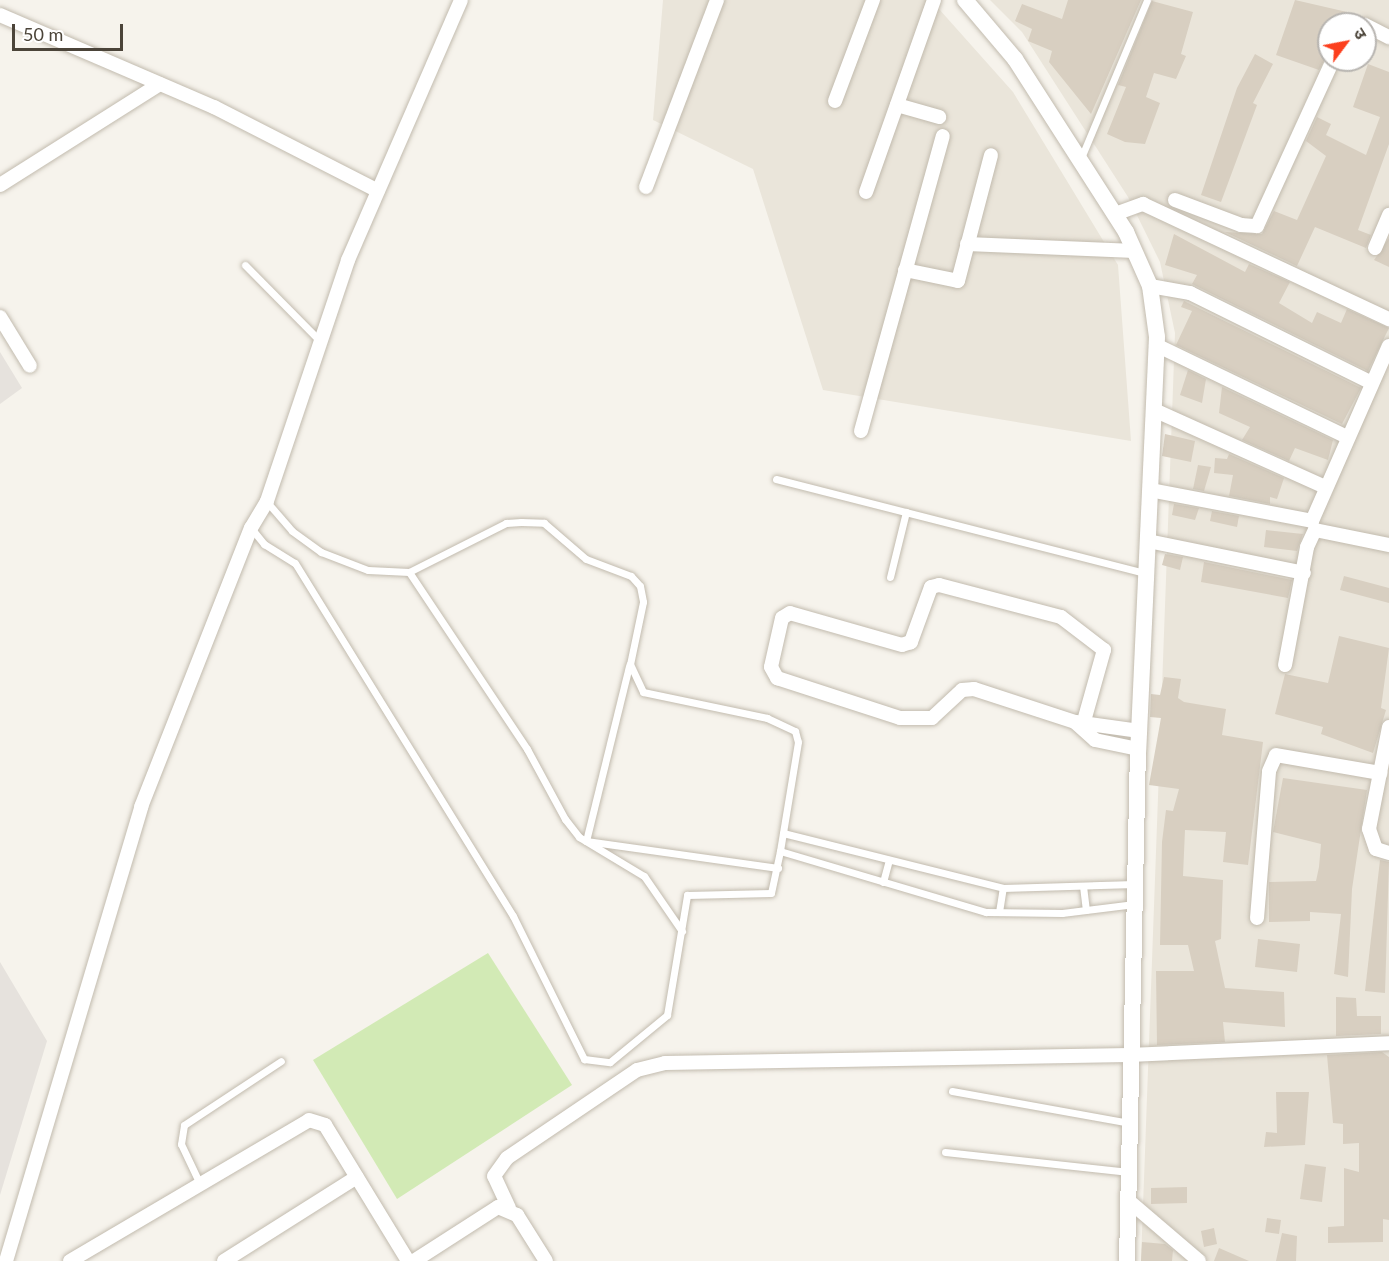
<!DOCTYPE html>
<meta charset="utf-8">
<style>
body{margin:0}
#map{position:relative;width:1389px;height:1261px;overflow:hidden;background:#f6f3ec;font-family:Lato,"Noto Sans Devanagari",sans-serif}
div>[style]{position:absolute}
.residential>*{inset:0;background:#eae5da}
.industrial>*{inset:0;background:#e6e2dd}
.green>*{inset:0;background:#d2eab5}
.building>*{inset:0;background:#d8cfc1}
.roads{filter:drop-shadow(0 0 2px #c2bbae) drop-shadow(0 0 2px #c2bbae)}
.service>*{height:7px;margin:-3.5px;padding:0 3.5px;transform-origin:3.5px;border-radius:3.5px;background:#fff}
.minor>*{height:14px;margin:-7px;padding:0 7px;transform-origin:7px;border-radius:7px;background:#fff}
.tertiary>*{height:16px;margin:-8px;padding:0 8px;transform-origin:8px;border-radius:8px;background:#fff}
span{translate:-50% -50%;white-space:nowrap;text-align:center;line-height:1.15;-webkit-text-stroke:4.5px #fff;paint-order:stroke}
.north{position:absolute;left:1317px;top:12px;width:60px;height:60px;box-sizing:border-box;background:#fff;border:2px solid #b7b4b0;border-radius:50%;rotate:58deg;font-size:16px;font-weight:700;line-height:24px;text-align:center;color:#4b4439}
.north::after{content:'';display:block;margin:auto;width:21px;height:27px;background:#fc3f1d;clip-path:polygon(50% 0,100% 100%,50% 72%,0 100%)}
.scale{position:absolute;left:12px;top:24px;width:111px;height:27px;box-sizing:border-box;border:3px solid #4b4439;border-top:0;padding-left:8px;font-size:18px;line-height:21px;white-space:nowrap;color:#4b4439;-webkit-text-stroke:4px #fff;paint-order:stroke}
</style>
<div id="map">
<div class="residential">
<i style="clip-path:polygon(663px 0,931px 0,1013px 92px,1118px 265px,1131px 441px,823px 390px,753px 169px,653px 120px)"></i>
<i style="clip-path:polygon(evenodd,990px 0,1389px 0,1389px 1261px,1141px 1261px,1175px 333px,1160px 262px,1128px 197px,1022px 32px,990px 0,1329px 24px,1365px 24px,1365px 60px,1329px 60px,1329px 24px)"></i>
</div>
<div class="industrial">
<i style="clip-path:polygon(0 352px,22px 388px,0 404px)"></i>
<i style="clip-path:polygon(0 962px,47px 1041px,0 1195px)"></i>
</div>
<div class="green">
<i style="clip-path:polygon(488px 953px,572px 1085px,397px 1199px,313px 1060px)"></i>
</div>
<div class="building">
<i style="clip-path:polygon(1068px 0,1141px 0,1091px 114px,1049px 62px,1052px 51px,1028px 41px,1032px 29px,1015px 21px,1022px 4px,1062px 19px)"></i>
<i style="clip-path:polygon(1295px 0,1347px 12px,1343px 24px,1329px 24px,1329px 52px,1319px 70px,1276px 55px)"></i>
<i style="clip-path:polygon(1152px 1px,1193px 12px,1181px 54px,1186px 56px,1176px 79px,1154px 73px,1146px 97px,1160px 103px,1145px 144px,1125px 142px,1107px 134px,1126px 87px,1118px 85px)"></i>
<i style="clip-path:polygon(1255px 54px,1273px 64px,1253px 103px,1257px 105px,1221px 202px,1201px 195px,1237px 88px)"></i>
<i style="clip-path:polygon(1368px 64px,1389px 72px,1389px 144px,1358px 230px,1371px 235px,1366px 248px,1315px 227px,1297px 266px,1225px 232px,1262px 234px,1274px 211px,1297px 220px,1326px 156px,1306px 141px,1317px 117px,1331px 124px,1326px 135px,1366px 155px,1380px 117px,1353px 107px)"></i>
<i style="clip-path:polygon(1174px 234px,1245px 272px,1249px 264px,1290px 282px,1279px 303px,1312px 323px,1317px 312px,1341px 323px,1347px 309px,1389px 328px,1368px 371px,1192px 284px,1197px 275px,1165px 265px)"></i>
<i style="clip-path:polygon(1389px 238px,1389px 267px,1374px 260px)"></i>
<i style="clip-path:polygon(1184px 301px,1361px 388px,1342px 424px,1176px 345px,1192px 311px,1181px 307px)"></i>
<i style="clip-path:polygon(1188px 370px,1206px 379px,1202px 403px,1180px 395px)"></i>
<i style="clip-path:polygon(1222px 387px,1333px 440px,1328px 460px,1295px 448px,1289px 461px,1242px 440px,1250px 427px,1219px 413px)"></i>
<i style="clip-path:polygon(1165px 434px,1195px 441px,1191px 462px,1162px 456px)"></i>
<i style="clip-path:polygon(1229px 454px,1284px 478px,1277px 499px,1270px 497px,1270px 504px,1229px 496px,1233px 475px,1214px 473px,1215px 458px,1227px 459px)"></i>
<i style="clip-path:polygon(1198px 465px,1211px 467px,1204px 491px,1193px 489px)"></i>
<i style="clip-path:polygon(1174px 504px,1199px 508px,1195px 520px,1172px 515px)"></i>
<i style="clip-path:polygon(1212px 511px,1239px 516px,1237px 527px,1210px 521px)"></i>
<i style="clip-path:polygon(1266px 530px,1303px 534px,1297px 551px,1264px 547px)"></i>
<i style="clip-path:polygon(1165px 554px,1183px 557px,1180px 570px,1162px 565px)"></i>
<i style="clip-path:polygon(1204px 562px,1292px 580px,1288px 598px,1201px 582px)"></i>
<i style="clip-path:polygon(1344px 576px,1389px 588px,1389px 603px,1340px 590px)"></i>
<i style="clip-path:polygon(1339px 636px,1389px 648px,1381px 708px,1386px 710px,1373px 753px,1321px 734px,1323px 727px,1275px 714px,1285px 674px,1328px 683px)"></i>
<i style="clip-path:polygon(1164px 677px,1181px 679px,1178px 698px,1184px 702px,1226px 709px,1222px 735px,1263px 742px,1248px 865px,1223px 862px,1226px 832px,1185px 830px,1183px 876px,1223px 880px,1221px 939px,1215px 941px,1225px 988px,1284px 992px,1285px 1027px,1223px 1022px,1225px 1042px,1157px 1045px,1156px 971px,1194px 971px,1188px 945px,1160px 945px,1162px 842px,1166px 810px,1173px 811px,1179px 789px,1149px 785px,1161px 718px,1150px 717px,1151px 694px,1160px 695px)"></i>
<i style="clip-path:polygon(1283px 778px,1367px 790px,1352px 889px,1348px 977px,1334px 974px,1341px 914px,1310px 912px,1310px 921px,1269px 922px,1269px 882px,1316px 881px,1319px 867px,1321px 844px,1273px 832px)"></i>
<i style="clip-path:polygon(1380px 860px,1389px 862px,1385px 993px,1365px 991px)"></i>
<i style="clip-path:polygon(1258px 939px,1300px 944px,1297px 972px,1255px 967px)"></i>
<i style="clip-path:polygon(1336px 997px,1356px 998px,1357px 1016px,1381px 1016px,1381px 1034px,1336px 1036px)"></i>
<i style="clip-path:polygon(1382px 1052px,1389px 1057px,1389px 1220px,1383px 1219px,1383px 1242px,1328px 1243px,1328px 1227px,1344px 1226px,1344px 1168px,1359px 1172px,1359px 1143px,1343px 1144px,1343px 1124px,1333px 1123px,1327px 1055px)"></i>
<i style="clip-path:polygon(1276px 1092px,1309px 1092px,1305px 1145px,1264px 1147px,1266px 1132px,1277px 1133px)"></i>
<i style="clip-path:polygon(1305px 1164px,1326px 1167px,1322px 1202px,1300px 1199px)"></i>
<i style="clip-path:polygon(1187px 1187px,1187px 1203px,1151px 1204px,1151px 1188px)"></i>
<i style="clip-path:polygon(1267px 1218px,1281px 1220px,1279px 1234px,1265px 1232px)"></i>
<i style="clip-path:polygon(1214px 1228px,1217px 1244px,1204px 1247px,1201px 1231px)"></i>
<i style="clip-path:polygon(1282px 1233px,1297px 1236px,1296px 1261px,1276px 1261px)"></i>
<i style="clip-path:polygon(1142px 1242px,1165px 1244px,1173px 1250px,1172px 1261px,1141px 1261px)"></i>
<i style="clip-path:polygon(1219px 1248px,1249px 1261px,1214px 1261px)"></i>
</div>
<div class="roads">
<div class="service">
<i style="left:1081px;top:158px;width:171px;rotate:-67.3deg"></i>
<i style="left:245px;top:265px;width:104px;rotate:45.4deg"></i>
<i style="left:776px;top:479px;width:381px;rotate:14.3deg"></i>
<i style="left:267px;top:502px;width:38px;rotate:49deg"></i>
<i style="left:292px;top:531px;width:36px;rotate:36deg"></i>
<i style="left:321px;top:552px;width:50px;rotate:21deg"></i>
<i style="left:368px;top:570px;width:41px;rotate:2.8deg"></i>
<i style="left:409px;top:572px;width:109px;rotate:-26.8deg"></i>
<i style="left:506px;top:523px;width:15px;rotate:-4deg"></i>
<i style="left:521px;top:522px;width:23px;rotate:2deg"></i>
<i style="left:544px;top:523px;width:55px;rotate:40.6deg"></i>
<i style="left:586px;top:559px;width:48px;rotate:20.7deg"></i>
<i style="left:631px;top:576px;width:13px;rotate:48deg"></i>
<i style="left:640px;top:586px;width:16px;rotate:79deg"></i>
<i style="left:643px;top:602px;width:63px;rotate:101.8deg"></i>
<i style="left:630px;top:664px;width:31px;rotate:65deg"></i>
<i style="left:643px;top:692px;width:127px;rotate:11.8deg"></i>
<i style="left:767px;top:718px;width:31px;rotate:25deg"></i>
<i style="left:795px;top:731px;width:11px;rotate:75deg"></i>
<i style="left:798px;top:742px;width:110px;rotate:99.4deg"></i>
<i style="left:251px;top:528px;width:21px;rotate:51deg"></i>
<i style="left:264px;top:544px;width:36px;rotate:32deg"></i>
<i style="left:295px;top:563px;width:415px;rotate:58.3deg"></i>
<i style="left:513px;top:916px;width:160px;rotate:63.6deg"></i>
<i style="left:584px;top:1059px;width:26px;rotate:7deg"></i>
<i style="left:610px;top:1062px;width:74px;rotate:-39.5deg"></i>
<i style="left:667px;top:1015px;width:122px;rotate:-80.5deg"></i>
<i style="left:687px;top:895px;width:84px;rotate:-1.4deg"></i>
<i style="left:771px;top:893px;width:43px;rotate:-77.9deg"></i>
<i style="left:780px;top:851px;width:215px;rotate:16.5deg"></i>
<i style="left:986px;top:912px;width:76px;rotate:0.8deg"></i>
<i style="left:1062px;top:913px;width:73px;rotate:-7.1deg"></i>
<i style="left:409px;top:572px;width:213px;rotate:56.3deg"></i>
<i style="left:527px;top:749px;width:80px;rotate:61.5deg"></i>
<i style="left:565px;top:819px;width:23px;rotate:52deg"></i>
<i style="left:579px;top:837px;width:76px;rotate:31deg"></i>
<i style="left:644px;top:876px;width:67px;rotate:55.4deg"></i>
<i style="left:890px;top:577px;width:67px;rotate:-76.2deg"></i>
<i style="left:629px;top:666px;width:180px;rotate:103.8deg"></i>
<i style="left:586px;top:841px;width:194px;rotate:8deg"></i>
<i style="left:783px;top:833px;width:227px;rotate:14deg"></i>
<i style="left:1003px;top:888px;width:132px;rotate:-1.7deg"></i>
<i style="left:883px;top:882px;width:23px;rotate:-75deg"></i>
<i style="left:1083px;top:886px;width:24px;rotate:83deg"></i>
<i style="left:999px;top:912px;width:24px;rotate:-81deg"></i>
<i style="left:952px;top:1091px;width:180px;rotate:10.2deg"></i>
<i style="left:945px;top:1152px;width:185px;rotate:6.2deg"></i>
<i style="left:200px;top:1184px;width:44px;rotate:-115.4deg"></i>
<i style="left:181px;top:1144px;width:19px;rotate:-81deg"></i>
<i style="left:184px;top:1125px;width:116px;rotate:-33.4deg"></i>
</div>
<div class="minor">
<i style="left:0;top:15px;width:233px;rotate:23.3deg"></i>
<i style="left:214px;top:107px;width:184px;rotate:27.1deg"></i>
<i style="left:1365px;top:25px;width:27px;rotate:27deg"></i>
<i style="left:835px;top:101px;width:108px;rotate:-69.4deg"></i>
<i style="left:897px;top:105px;width:44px;rotate:15.9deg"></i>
<i style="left:0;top:185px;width:189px;rotate:-32.3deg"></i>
<i style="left:646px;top:187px;width:200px;rotate:-69.2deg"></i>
<i style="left:866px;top:192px;width:204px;rotate:-70.5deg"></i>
<i style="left:1175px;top:200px;width:71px;rotate:20.7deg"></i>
<i style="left:1241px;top:225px;width:16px;rotate:4deg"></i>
<i style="left:1257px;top:226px;width:183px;rotate:-65.4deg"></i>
<i style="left:1115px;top:214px;width:30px;rotate:-20deg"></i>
<i style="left:1143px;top:204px;width:272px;rotate:25.1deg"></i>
<i style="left:967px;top:244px;width:168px;rotate:2.4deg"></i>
<i style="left:1375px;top:248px;width:36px;rotate:-67deg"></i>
<i style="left:905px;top:270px;width:54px;rotate:11.7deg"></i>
<i style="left:958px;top:281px;width:130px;rotate:-75.3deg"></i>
<i style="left:1150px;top:286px;width:41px;rotate:9.9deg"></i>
<i style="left:1190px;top:293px;width:203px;rotate:26.3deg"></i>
<i style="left:0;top:317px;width:57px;rotate:58.5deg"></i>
<i style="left:1156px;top:345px;width:212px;rotate:25.7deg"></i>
<i style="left:1154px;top:410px;width:188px;rotate:24.2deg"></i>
<i style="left:861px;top:431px;width:306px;rotate:-74.5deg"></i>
<i style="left:1150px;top:490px;width:165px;rotate:10.8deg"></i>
<i style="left:1312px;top:521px;width:191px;rotate:-66.3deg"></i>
<i style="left:1148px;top:541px;width:159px;rotate:11.6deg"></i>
<i style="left:1285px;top:665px;width:120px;rotate:-79.4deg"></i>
<i style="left:1307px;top:547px;width:19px;rotate:-65deg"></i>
<i style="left:1315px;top:530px;width:76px;rotate:11.5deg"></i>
<i style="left:1084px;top:721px;width:74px;rotate:-74.3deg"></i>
<i style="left:1104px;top:650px;width:54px;rotate:-142.5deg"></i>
<i style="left:1061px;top:617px;width:126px;rotate:-165.3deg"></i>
<i style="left:939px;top:585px;width:8px;rotate:166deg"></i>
<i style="left:931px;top:587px;width:59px;rotate:110deg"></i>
<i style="left:911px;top:642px;width:9px;rotate:162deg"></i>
<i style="left:902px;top:645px;width:116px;rotate:-164.1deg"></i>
<i style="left:790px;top:613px;width:9px;rotate:148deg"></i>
<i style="left:782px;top:618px;width:50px;rotate:102.7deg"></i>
<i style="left:771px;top:667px;width:13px;rotate:61deg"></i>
<i style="left:777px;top:678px;width:129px;rotate:18deg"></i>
<i style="left:900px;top:718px;width:32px"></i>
<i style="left:932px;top:718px;width:41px;rotate:-43deg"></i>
<i style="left:962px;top:690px;width:12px;rotate:-5deg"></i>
<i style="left:974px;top:689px;width:106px;rotate:18.1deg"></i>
<i style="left:1075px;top:722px;width:65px;rotate:8deg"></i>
<i style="left:1075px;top:722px;width:27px;rotate:42deg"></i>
<i style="left:1095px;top:740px;width:44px;rotate:11.8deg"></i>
<i style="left:1389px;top:727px;width:104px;rotate:101.1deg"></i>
<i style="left:1369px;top:829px;width:21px;rotate:71deg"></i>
<i style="left:1376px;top:849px;width:14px;rotate:17deg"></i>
<i style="left:1257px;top:918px;width:147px;rotate:-85.3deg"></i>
<i style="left:1269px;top:771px;width:17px;rotate:-66deg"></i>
<i style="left:1276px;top:755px;width:106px;rotate:9.8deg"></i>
<i style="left:1129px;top:1201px;width:92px;rotate:40.6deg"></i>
<i style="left:509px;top:1208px;width:35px;rotate:-115deg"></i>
<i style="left:494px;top:1176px;width:22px;rotate:-54deg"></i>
<i style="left:507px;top:1158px;width:157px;rotate:-34.1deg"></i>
<i style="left:637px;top:1070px;width:29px;rotate:-14deg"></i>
<i style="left:665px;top:1063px;width:464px;rotate:-1deg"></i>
<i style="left:1129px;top:1055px;width:260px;rotate:-2.6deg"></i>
<i style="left:6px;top:1261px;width:474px;rotate:-73.4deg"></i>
<i style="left:141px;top:807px;width:300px;rotate:-68.5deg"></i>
<i style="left:251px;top:528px;width:31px;rotate:-59deg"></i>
<i style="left:267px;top:501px;width:254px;rotate:-71.4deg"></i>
<i style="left:348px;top:260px;width:283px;rotate:-66.5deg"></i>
<i style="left:70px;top:1261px;width:277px;rotate:-30.5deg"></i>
<i style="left:309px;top:1120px;width:17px;rotate:17deg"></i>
<i style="left:325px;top:1125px;width:159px;rotate:58.6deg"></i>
<i style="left:224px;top:1261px;width:157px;rotate:-32.3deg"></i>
<i style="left:414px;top:1261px;width:100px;rotate:-32.7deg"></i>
<i style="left:498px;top:1207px;width:21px;rotate:23deg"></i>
<i style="left:517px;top:1215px;width:54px;rotate:57.8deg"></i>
</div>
<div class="tertiary">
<i style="left:965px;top:0;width:77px;rotate:49.7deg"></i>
<i style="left:1015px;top:59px;width:206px;rotate:57.3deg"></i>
<i style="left:1126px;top:232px;width:59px;rotate:66deg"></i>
<i style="left:1150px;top:286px;width:51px;rotate:82.2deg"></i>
<i style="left:1157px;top:337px;width:412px;rotate:92.6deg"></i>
<i style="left:1138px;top:749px;width:512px;rotate:91.23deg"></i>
</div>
</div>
<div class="north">उ</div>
<div class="scale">50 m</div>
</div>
